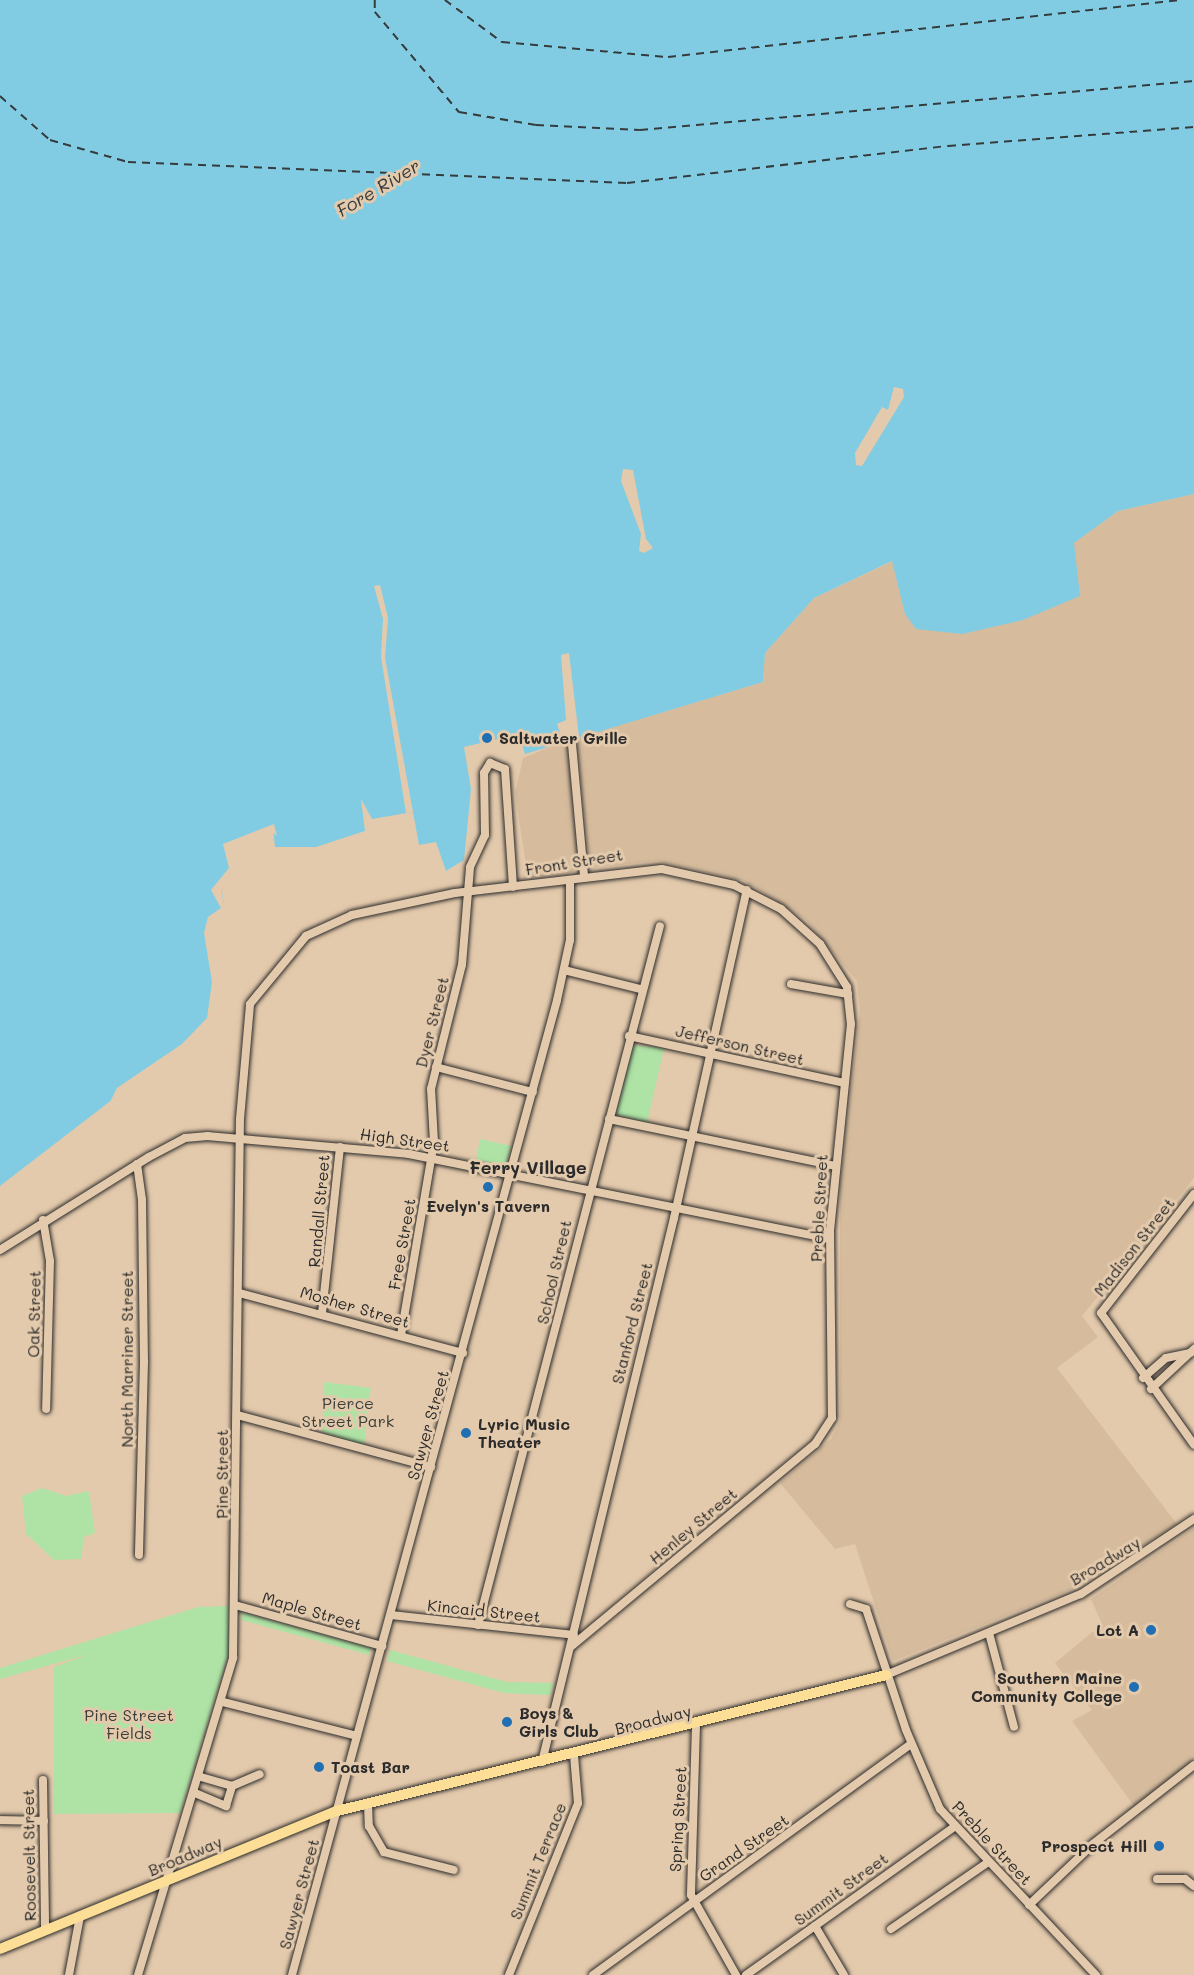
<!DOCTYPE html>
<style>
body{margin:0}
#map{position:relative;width:1194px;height:1975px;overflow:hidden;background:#e4caac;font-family:Mali,sans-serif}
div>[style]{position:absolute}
.built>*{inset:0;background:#d6bc9d}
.green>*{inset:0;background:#afe3a5}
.water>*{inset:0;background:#82cce3}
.pier>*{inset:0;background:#e4caac}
.ferry>*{height:1.5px;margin-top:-0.75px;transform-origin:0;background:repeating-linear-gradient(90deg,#343b3d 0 8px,transparent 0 14px)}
.roads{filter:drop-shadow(0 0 2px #2b2b2b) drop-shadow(0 0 2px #2b2b2b)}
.minor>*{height:8px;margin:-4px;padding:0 4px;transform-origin:4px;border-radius:4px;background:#e4caac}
.major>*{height:10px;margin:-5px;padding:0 5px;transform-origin:5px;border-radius:5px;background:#fcde96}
.dots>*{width:16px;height:16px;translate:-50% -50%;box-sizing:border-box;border:3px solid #e4caac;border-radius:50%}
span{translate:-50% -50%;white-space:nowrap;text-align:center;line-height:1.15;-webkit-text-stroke:6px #e4caac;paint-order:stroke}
.poi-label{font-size:16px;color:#2b2b2b;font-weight:700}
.left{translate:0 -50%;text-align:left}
.right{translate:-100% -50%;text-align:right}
.street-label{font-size:16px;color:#2b2b2b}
.park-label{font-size:16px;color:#383d37}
.water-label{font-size:18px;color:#343b3d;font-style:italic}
.neighbourhood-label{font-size:18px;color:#2b2b2b;font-weight:700}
</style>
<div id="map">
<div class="built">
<i style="clip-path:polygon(1194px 494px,1194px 1178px,1082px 1316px,1098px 1337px,1057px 1368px,1177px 1524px,1070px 1590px,893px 1661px,855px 1544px,835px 1549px,780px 1483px,831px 1439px,840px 1421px,840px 1187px,860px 1011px,857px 981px,805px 919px,745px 881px,658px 861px,590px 868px,577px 738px,763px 682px,765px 653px,814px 598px,893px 561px,905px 614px,1079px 596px,1073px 543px,1118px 511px)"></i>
<i style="clip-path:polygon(566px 729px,579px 864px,573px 872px,528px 879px,515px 793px,523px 758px,562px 742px)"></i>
<i style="clip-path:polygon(1194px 1528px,1194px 1760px,1134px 1806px,1072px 1721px,1092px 1710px,1055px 1663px,1102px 1624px,1091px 1599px)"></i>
</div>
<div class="green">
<i style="clip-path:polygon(631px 1045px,664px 1048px,647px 1123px,616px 1114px)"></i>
<i style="clip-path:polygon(480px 1139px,511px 1146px,506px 1166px,476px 1160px)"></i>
<i style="clip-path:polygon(324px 1382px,371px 1388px,364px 1446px,322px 1432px)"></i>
<i style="clip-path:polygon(42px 1488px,66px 1496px,89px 1491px,95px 1533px,84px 1537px,81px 1559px,54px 1560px,26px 1534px,22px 1496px)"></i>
<i style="clip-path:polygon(229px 1606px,229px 1652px,180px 1813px,54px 1814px,54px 1667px,89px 1654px,0 1679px,0 1668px,198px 1607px)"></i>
<i style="clip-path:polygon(241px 1612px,371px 1648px,369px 1655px,241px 1620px)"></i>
<i style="clip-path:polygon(390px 1650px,507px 1682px,554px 1683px,550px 1695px,504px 1693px,387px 1661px)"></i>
</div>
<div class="water">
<i style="clip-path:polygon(0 0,1194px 0,1194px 494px,1118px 511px,1074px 543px,1080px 596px,1023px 620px,962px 634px,916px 629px,905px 614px,892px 561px,814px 598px,765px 653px,763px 682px,525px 754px,518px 734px,464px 747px,471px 789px,464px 860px,446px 871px,436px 842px,419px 845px,413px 812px,372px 819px,361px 799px,365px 831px,316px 847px,275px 847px,273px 828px,228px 843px,232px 875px,221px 887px,224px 904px,211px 928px,214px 1004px,204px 1029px,0 1186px)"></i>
</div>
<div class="pier">
<i style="clip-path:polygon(894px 387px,903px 389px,904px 397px,862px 466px,856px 465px,855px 453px,882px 407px,888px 410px)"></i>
<i style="clip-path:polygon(623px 469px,633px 470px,646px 539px,653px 548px,644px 553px,639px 551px,641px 534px,621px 481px)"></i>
<i style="clip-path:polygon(380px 585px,388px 618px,385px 658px,413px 812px,406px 813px,381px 657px,383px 619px,374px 586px)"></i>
<i style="clip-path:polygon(569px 653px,579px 737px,563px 742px,557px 724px,566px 720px,561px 655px)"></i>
<i style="clip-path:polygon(274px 824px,277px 836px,271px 831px,231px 845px,235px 871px,221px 890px,226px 914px,214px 928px,217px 1004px,212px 1023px,109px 1104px,117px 1088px,182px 1044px,207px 1018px,212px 982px,204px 933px,208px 917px,221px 908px,211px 890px,229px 868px,223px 844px)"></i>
</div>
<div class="ferry">
<i style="left:375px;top:0;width:12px;rotate:90deg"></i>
<i style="left:375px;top:12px;width:131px;rotate:50deg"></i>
<i style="left:459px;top:112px;width:78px;rotate:9.6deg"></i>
<i style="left:536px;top:125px;width:104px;rotate:2.8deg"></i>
<i style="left:640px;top:130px;width:556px;rotate:-5.05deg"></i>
<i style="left:445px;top:0;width:71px;rotate:36.4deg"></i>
<i style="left:502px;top:42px;width:167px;rotate:5.2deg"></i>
<i style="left:668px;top:57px;width:515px;rotate:-6.35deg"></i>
<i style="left:0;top:96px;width:67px;rotate:41.3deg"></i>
<i style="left:50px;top:140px;width:81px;rotate:15.8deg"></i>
<i style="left:128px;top:162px;width:499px;rotate:2.4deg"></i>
<i style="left:627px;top:183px;width:323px;rotate:-6.6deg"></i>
<i style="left:948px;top:146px;width:247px;rotate:-4.4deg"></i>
</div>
<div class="roads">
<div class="minor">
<i style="left:572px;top:744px;width:134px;rotate:84.8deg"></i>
<i style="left:564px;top:970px;width:78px;rotate:14deg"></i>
<i style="left:791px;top:984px;width:58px;rotate:10deg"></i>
<i style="left:629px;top:1036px;width:220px;rotate:12.3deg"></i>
<i style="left:436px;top:1067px;width:100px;rotate:14.5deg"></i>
<i style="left:609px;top:1119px;width:231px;rotate:11.7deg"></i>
<i style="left:137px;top:1164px;width:36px;rotate:82deg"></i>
<i style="left:142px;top:1200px;width:162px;rotate:89.3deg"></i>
<i style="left:144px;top:1362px;width:193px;rotate:91.5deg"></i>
<i style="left:1194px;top:1194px;width:151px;rotate:128deg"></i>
<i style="left:1101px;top:1313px;width:161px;rotate:54.8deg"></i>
<i style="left:43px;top:1220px;width:42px;rotate:80.3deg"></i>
<i style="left:50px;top:1261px;width:148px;rotate:91.5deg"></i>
<i style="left:0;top:1250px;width:176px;rotate:-32deg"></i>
<i style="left:149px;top:1157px;width:41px;rotate:-27.8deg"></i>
<i style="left:185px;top:1138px;width:23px;rotate:-5deg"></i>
<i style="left:208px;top:1136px;width:202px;rotate:5.1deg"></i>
<i style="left:409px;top:1154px;width:429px;rotate:11.4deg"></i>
<i style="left:239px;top:1293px;width:232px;rotate:15deg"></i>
<i style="left:322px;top:1313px;width:167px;rotate:-83.8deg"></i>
<i style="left:401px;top:1335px;width:196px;rotate:-80.3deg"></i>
<i style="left:434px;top:1142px;width:53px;rotate:-93.2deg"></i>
<i style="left:431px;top:1089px;width:128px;rotate:-76deg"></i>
<i style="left:462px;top:965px;width:98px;rotate:-85.3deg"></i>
<i style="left:470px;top:867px;width:35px;rotate:-65deg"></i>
<i style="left:485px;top:835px;width:62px;rotate:-90.9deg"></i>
<i style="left:484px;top:773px;width:12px;rotate:-59deg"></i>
<i style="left:490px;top:763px;width:16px;rotate:22deg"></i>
<i style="left:505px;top:769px;width:118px;rotate:86.1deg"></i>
<i style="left:1143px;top:1378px;width:30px;rotate:-41deg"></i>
<i style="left:1166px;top:1358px;width:25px;rotate:-12deg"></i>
<i style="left:1151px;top:1389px;width:59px;rotate:-42.9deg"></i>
<i style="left:237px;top:1415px;width:201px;rotate:15deg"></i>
<i style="left:850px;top:1604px;width:17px;rotate:17deg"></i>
<i style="left:866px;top:1609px;width:127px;rotate:71.7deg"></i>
<i style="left:906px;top:1730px;width:86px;rotate:66.7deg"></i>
<i style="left:940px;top:1809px;width:228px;rotate:46.8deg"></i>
<i style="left:235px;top:1605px;width:153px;rotate:15.6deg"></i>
<i style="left:391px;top:1615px;width:184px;rotate:6.2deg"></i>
<i style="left:478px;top:1625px;width:722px;rotate:-75.41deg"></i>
<i style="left:989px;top:1633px;width:97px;rotate:75.1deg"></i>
<i style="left:886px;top:1675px;width:211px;rotate:-22.6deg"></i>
<i style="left:1081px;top:1594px;width:136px;rotate:-33.6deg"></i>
<i style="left:223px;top:1702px;width:138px;rotate:14.2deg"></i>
<i style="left:696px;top:1725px;width:170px;rotate:91.7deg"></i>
<i style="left:691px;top:1895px;width:92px;rotate:60.6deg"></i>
<i style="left:542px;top:1762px;width:560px;rotate:-76.36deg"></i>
<i style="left:674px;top:1218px;width:336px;rotate:-77.5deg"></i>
<i style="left:201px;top:1777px;width:32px;rotate:16deg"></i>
<i style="left:232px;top:1786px;width:30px;rotate:-23deg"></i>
<i style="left:43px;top:1780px;width:150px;rotate:89.2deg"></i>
<i style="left:195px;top:1793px;width:34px;rotate:23deg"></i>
<i style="left:226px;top:1806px;width:21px;rotate:-73deg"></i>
<i style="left:368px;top:1803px;width:23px;rotate:88deg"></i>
<i style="left:369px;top:1826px;width:30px;rotate:60deg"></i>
<i style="left:384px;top:1852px;width:72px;rotate:14.4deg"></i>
<i style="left:0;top:1820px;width:44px;rotate:1.3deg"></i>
<i style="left:1157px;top:1879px;width:28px"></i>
<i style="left:1185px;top:1879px;width:11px;rotate:38deg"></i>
<i style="left:1029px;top:1905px;width:88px;rotate:-43.6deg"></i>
<i style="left:1093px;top:1844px;width:128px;rotate:-38deg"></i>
<i style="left:815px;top:1926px;width:57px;rotate:59.4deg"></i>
<i style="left:891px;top:1929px;width:116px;rotate:-34.5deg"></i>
<i style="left:69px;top:1975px;width:60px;rotate:-79.4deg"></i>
<i style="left:138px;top:1975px;width:331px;rotate:-73.3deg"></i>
<i style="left:233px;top:1658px;width:539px;rotate:-89.26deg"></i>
<i style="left:240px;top:1119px;width:115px;rotate:-85deg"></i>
<i style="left:250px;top:1004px;width:88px;rotate:-50.5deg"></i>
<i style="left:306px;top:936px;width:51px;rotate:-24.5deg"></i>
<i style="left:352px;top:915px;width:105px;rotate:-12.1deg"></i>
<i style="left:455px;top:893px;width:208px;rotate:-6.6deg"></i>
<i style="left:662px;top:869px;width:74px;rotate:12.5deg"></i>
<i style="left:734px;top:885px;width:53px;rotate:27.1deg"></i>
<i style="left:781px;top:909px;width:52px;rotate:41.9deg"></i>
<i style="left:820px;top:944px;width:51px;rotate:57.9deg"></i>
<i style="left:847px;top:987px;width:37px;rotate:84deg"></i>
<i style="left:851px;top:1024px;width:207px;rotate:95.8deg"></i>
<i style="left:830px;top:1230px;width:188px;rotate:89.4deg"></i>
<i style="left:832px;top:1418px;width:31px;rotate:123deg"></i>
<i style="left:815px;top:1444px;width:316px;rotate:140.3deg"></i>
<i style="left:292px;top:1975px;width:1010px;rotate:-74.79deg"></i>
<i style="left:557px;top:1000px;width:61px;rotate:-77.8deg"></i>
<i style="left:570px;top:940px;width:60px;rotate:-90deg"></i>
<i style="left:509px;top:1975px;width:185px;rotate:-68.1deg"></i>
<i style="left:578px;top:1803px;width:48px;rotate:-94.8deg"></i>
<i style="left:593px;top:1975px;width:393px;rotate:-36deg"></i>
<i style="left:746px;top:1975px;width:254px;rotate:-35.4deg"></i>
</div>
<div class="major">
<i style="left:0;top:1949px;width:364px;rotate:-22.3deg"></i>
<i style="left:337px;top:1811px;width:566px;rotate:-13.91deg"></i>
</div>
</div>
<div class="dots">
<i style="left:487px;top:738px;background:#1f6fb2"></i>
<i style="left:488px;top:1187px;background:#1f6fb2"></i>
<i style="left:466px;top:1433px;background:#1f6fb2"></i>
<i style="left:1151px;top:1630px;background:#1f6fb2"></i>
<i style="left:1134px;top:1687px;background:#1f6fb2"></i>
<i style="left:507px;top:1722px;background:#1f6fb2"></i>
<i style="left:319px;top:1767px;background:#1f6fb2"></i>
<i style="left:1159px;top:1846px;background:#1f6fb2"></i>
</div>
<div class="poi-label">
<span class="left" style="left:499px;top:738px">Saltwater Grille</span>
<span style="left:488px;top:1206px">Evelyn's Tavern</span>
<span class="left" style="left:478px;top:1433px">Lyric Music<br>Theater</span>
<span class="right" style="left:1139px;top:1630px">Lot A</span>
<span class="right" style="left:1122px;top:1687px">Southern Maine<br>Community College</span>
<span class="left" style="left:519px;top:1722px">Boys &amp;<br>Girls Club</span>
<span class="left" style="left:331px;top:1767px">Toast Bar</span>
<span class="right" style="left:1147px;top:1846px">Prospect Hill</span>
</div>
<div class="street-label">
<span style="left:574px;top:862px;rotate:-9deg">Front Street</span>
<span style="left:432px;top:1022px;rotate:-76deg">Dyer Street</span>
<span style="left:740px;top:1045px;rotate:13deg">Jefferson Street</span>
<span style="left:405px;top:1140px;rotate:8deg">High Street</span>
<span style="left:819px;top:1208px;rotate:-87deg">Preble Street</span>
<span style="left:319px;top:1211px;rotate:-85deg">Randall Street</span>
<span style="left:402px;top:1244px;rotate:-80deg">Free Street</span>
<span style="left:1134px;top:1247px;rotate:-52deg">Madison Street</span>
<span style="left:554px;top:1272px;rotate:-77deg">School Street</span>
<span style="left:355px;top:1307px;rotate:16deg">Mosher Street</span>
<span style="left:34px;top:1314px;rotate:-89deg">Oak Street</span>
<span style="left:632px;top:1323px;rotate:-76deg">Stanford Street</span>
<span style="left:127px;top:1359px;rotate:-90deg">North Marriner Street</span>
<span style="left:428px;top:1425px;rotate:-74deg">Sawyer Street</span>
<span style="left:222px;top:1474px;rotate:-90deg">Pine Street</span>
<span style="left:693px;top:1526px;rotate:-40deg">Henley Street</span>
<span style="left:1105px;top:1561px;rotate:-31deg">Broadway</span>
<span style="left:312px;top:1611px;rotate:16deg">Maple Street</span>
<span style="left:484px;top:1611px;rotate:6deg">Kincaid Street</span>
<span style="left:653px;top:1720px;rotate:-14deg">Broadway</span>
<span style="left:678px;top:1819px;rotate:-87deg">Spring Street</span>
<span style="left:992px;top:1843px;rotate:47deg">Preble Street</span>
<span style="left:744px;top:1848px;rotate:-35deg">Grand Street</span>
<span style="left:29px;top:1855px;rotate:-91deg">Roosevelt Street</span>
<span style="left:185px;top:1856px;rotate:-23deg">Broadway</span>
<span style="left:538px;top:1861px;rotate:-68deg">Summit Terrace</span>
<span style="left:841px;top:1889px;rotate:-36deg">Summit Street</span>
<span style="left:299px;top:1894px;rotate:-75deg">Sawyer Street</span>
</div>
<div class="park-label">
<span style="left:348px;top:1412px">Pierce<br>Street Park</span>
<span style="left:129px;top:1724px">Pine Street<br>Fields</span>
</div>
<div class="water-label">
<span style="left:378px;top:188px;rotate:-31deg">Fore River</span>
</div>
<div class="neighbourhood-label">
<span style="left:528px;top:1167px">Ferry Village</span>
</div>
</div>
